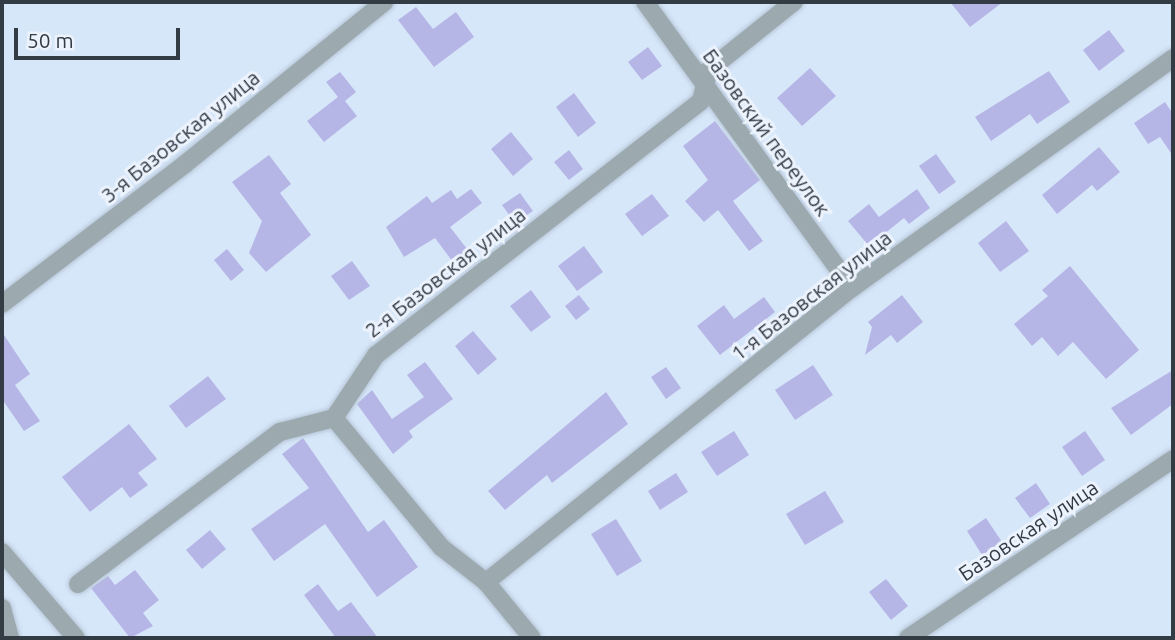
<!DOCTYPE html>
<meta charset="utf-8">
<style>
body{margin:0}
#map{position:relative;width:1175px;height:640px;overflow:hidden;background:#d7e7fa;font-family:Ubuntu,sans-serif}
div>[style]{position:absolute}
.building>*{inset:0;background:#b6b6e6}
.roads{filter:drop-shadow(0 0 2px #b6c5d6) drop-shadow(0 0 2px #b6c5d6)}
.street>*{height:18px;margin:-9px;padding:0 9px;transform-origin:9px;border-radius:9px;background:#9caaaf}
span{translate:-50% -50%;white-space:nowrap;text-align:center;line-height:1.15;-webkit-text-stroke:6px #ecf3fd;paint-order:stroke}
.street-label{font-size:21px;color:#333b45}
.frame{position:absolute;inset:0;border:4px solid #333b45;pointer-events:none}
.scale{position:absolute;left:14px;top:28px;width:166px;height:32px;box-sizing:border-box;border:4px solid #333b45;border-top:0;padding-left:9px;font-size:21px;line-height:24px;white-space:nowrap;color:#333b45;-webkit-text-stroke:5px #ecf3fd;paint-order:stroke}
</style>
<div id="map">
<div class="building">
<i style="clip-path:polygon(950px 2px,1003px 2px,970px 27px)"></i>
<i style="clip-path:polygon(416px 7px,433px 29px,456px 12px,474px 37px,434px 67px,398px 20px)"></i>
<i style="clip-path:polygon(1109px 30px,1125px 51px,1099px 71px,1083px 50px)"></i>
<i style="clip-path:polygon(648px 47px,662px 66px,642px 80px,628px 62px)"></i>
<i style="clip-path:polygon(810px 68px,836px 96px,802px 126px,777px 98px)"></i>
<i style="clip-path:polygon(1049px 71px,1070px 102px,1037px 124px,1030px 114px,991px 141px,975px 117px)"></i>
<i style="clip-path:polygon(340px 72px,356px 92px,345px 101px,357px 116px,324px 142px,307px 121px,338px 97px,326px 82px)"></i>
<i style="clip-path:polygon(574px 93px,596px 123px,578px 137px,556px 107px)"></i>
<i style="clip-path:polygon(1165px 102px,1173px 114px,1173px 156px,1160px 137px,1148px 144px,1134px 123px)"></i>
<i style="clip-path:polygon(715px 121px,760px 180px,733px 201px,763px 241px,749px 251px,718px 210px,704px 222px,685px 201px,708px 180px,683px 146px)"></i>
<i style="clip-path:polygon(511px 132px,533px 159px,513px 176px,491px 149px)"></i>
<i style="clip-path:polygon(1099px 147px,1120px 172px,1097px 191px,1092px 185px,1057px 214px,1042px 195px)"></i>
<i style="clip-path:polygon(569px 150px,583px 169px,569px 180px,554px 162px)"></i>
<i style="clip-path:polygon(936px 154px,956px 182px,939px 194px,919px 166px)"></i>
<i style="clip-path:polygon(269px 155px,291px 184px,280px 193px,311px 235px,266px 272px,249px 253px,262px 221px,232px 182px)"></i>
<i style="clip-path:polygon(471px 189px,482px 203px,450px 227px,471px 254px,456px 266px,435px 238px,404px 257px,386px 227px,427px 196px,432px 203px,451px 190px,457px 199px)"></i>
<i style="clip-path:polygon(917px 189px,930px 208px,909px 224px,904px 218px,869px 246px,848px 221px,869px 204px,879px 217px)"></i>
<i style="clip-path:polygon(520px 193px,533px 211px,515px 223px,502px 205px)"></i>
<i style="clip-path:polygon(652px 194px,669px 216px,642px 236px,625px 214px)"></i>
<i style="clip-path:polygon(1006px 221px,1029px 251px,1000px 272px,978px 243px)"></i>
<i style="clip-path:polygon(584px 246px,603px 272px,577px 291px,558px 266px)"></i>
<i style="clip-path:polygon(227px 249px,244px 270px,231px 281px,214px 260px)"></i>
<i style="clip-path:polygon(352px 261px,370px 286px,349px 300px,331px 276px)"></i>
<i style="clip-path:polygon(1070px 266px,1139px 350px,1106px 379px,1073px 342px,1058px 356px,1042px 337px,1032px 346px,1014px 324px,1048px 296px,1042px 290px)"></i>
<i style="clip-path:polygon(531px 290px,551px 317px,531px 332px,510px 306px)"></i>
<i style="clip-path:polygon(579px 295px,590px 309px,576px 320px,565px 306px)"></i>
<i style="clip-path:polygon(902px 295px,923px 322px,897px 343px,891px 335px,865px 355px,872px 327px,868px 322px)"></i>
<i style="clip-path:polygon(764px 297px,775px 312px,720px 355px,697px 326px,724px 305px,734px 319px)"></i>
<i style="clip-path:polygon(473px 331px,497px 359px,478px 375px,455px 346px)"></i>
<i style="clip-path:polygon(2px 332px,30px 374px,15px 385px,40px 421px,24px 431px,2px 399px)"></i>
<i style="clip-path:polygon(425px 362px,453px 399px,409px 431px,413px 437px,393px 454px,357px 404px,372px 390px,392px 419px,424px 397px,407px 375px)"></i>
<i style="clip-path:polygon(813px 365px,833px 395px,795px 420px,775px 390px)"></i>
<i style="clip-path:polygon(666px 367px,681px 388px,666px 399px,651px 377px)"></i>
<i style="clip-path:polygon(1173px 370px,1173px 404px,1131px 435px,1111px 408px)"></i>
<i style="clip-path:polygon(208px 376px,226px 399px,186px 428px,169px 406px)"></i>
<i style="clip-path:polygon(606px 392px,628px 424px,552px 483px,547px 475px,505px 510px,488px 491px)"></i>
<i style="clip-path:polygon(129px 424px,157px 459px,138px 473px,148px 485px,130px 498px,122px 487px,90px 512px,62px 477px)"></i>
<i style="clip-path:polygon(734px 431px,749px 455px,717px 476px,701px 452px)"></i>
<i style="clip-path:polygon(1085px 431px,1105px 460px,1082px 476px,1062px 447px)"></i>
<i style="clip-path:polygon(303px 438px,368px 532px,384px 520px,418px 567px,377px 597px,325px 524px,274px 561px,251px 529px,309px 488px,282px 454px)"></i>
<i style="clip-path:polygon(676px 473px,688px 492px,660px 510px,648px 491px)"></i>
<i style="clip-path:polygon(1036px 483px,1050px 504px,1030px 518px,1015px 498px)"></i>
<i style="clip-path:polygon(825px 491px,844px 522px,805px 545px,786px 514px)"></i>
<i style="clip-path:polygon(986px 518px,1002px 542px,982px 555px,967px 531px)"></i>
<i style="clip-path:polygon(616px 519px,642px 561px,617px 576px,591px 534px)"></i>
<i style="clip-path:polygon(210px 530px,226px 549px,202px 569px,186px 550px)"></i>
<i style="clip-path:polygon(135px 570px,159px 600px,143px 613px,153px 626px,130px 638px,91px 588px,108px 576px,115px 585px)"></i>
<i style="clip-path:polygon(886px 579px,908px 606px,891px 620px,869px 592px)"></i>
<i style="clip-path:polygon(318px 584px,338px 611px,351px 602px,378px 638px,336px 638px,304px 595px)"></i>
</div>
<div class="roads">
<div class="street">
<i style="left:645px;top:2px;width:353px;rotate:54.1deg"></i>
<i style="left:2px;top:304px;width:230px;rotate:-37.4deg"></i>
<i style="left:185px;top:164px;width:257px;rotate:-39.1deg"></i>
<i style="left:334px;top:418px;width:168px;rotate:50.3deg"></i>
<i style="left:441px;top:547px;width:57px;rotate:37.9deg"></i>
<i style="left:486px;top:582px;width:72px;rotate:50.6deg"></i>
<i style="left:2px;top:552px;width:113px;rotate:49.3deg"></i>
<i style="left:486px;top:582px;width:469px;rotate:-38.8deg"></i>
<i style="left:852px;top:288px;width:395px;rotate:-35.6deg"></i>
<i style="left:78px;top:584px;width:253px;rotate:-37deg"></i>
<i style="left:280px;top:432px;width:56px;rotate:-14.5deg"></i>
<i style="left:334px;top:418px;width:76px;rotate:-56.3deg"></i>
<i style="left:376px;top:355px;width:412px;rotate:-38deg"></i>
<i style="left:701px;top:101px;width:32px;rotate:-76deg"></i>
<i style="left:709px;top:70px;width:109px;rotate:-38.7deg"></i>
<i style="left:2px;top:608px;width:31px;rotate:75deg"></i>
<i style="left:908px;top:638px;width:320px;rotate:-34deg"></i>
</div>
</div>
<div class="street-label">
<span style="left:767px;top:132px;rotate:54deg">Базовский переулок</span>
<span style="left:180px;top:136px;rotate:-39deg">3-я Базовская улица</span>
<span style="left:445px;top:272px;rotate:-38deg">2-я Базовская улица</span>
<span style="left:811px;top:295px;rotate:-38deg">1-я Базовская улица</span>
<span style="left:1028px;top:530px;rotate:-34deg">Базовская улица</span>
</div>
<div class="frame"></div>
<div class="scale">50 m</div>
</div>
